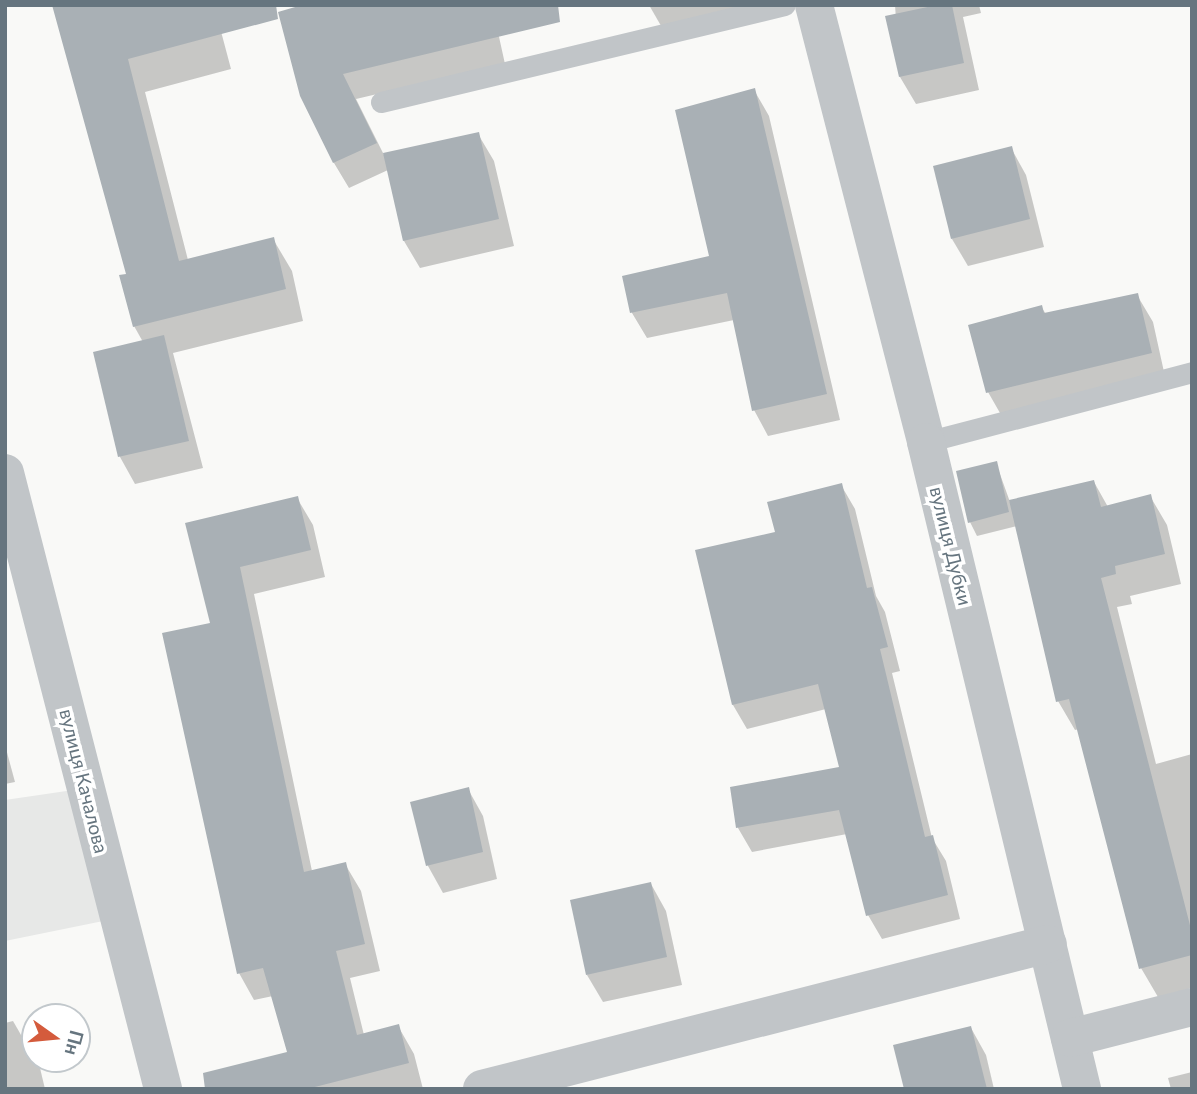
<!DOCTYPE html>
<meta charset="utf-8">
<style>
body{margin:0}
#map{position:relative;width:1197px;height:1094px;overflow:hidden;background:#f9f9f7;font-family:Lato,sans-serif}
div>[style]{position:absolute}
.built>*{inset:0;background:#e7e8e7}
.shadow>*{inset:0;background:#0003}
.building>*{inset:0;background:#a9b0b5}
.lane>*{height:21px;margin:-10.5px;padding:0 10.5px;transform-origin:10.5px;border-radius:10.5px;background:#c1c5c8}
.street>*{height:38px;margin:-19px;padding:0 19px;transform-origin:19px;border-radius:19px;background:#c1c5c8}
span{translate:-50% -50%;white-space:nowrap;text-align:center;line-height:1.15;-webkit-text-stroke:7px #fff;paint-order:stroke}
.street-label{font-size:19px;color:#66757f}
.frame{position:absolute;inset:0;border:7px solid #66757f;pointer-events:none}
.north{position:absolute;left:21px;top:1003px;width:70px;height:70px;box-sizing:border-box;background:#fff;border:2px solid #c2c8cc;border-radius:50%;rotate:105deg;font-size:19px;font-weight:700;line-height:28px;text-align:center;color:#66757f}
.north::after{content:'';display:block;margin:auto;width:24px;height:32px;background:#d45b3c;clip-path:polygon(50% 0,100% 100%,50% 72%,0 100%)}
</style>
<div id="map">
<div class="built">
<i style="clip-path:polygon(87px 788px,118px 918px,5px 941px,5px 800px)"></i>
</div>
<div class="shadow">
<i style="clip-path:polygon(54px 5px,214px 5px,231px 69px,145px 92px,188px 260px,273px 239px,292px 271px,303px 321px,173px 353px,203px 468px,135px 484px,120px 457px,96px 353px,143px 342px,134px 326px,129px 275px)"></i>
<i style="clip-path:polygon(492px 5px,505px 64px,356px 99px,384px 155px,478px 134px,494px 161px,514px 246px,420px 268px,404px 241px,388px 170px,349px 188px,334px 163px,302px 95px,280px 13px)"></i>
<i style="clip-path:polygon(649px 5px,736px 5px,738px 13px,664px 31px)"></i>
<i style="clip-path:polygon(895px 5px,979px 5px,981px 13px,963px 17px,979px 90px,916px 104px,900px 77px)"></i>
<i style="clip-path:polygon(754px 90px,769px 116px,840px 420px,768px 436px,754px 410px,734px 320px,647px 338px,632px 313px,624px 277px,712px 257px)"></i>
<i style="clip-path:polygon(1011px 148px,1026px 175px,1044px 247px,968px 266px,952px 239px)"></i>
<i style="clip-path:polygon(1137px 295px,1153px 322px,1166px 381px,1004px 420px,988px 392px,1041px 307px,1046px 314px)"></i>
<i style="clip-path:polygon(996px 463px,1010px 502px,1094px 482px,1108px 507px,1150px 496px,1167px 525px,1181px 584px,1130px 596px,1132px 604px,1117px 607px,1156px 764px,1192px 754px,1192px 988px,1158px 997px,1141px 968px,1079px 729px,1075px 730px,1058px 701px,1017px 526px,977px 536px,970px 522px)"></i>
<i style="clip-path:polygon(841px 485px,855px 509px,876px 596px,885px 612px,900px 671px,892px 673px,932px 838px,946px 861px,960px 919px,882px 939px,868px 915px,847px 834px,752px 852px,738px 828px,732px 789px,842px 768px,826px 709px,747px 729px,733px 705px,697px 552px,777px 533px)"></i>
<i style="clip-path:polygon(297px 498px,313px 525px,325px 577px,254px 594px,312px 871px,345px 864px,361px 891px,380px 971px,350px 978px,364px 1035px,398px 1026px,414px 1054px,423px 1089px,262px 1089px,290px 1053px,273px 996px,254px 1000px,239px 973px,212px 624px,188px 525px)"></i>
<i style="clip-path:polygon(5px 745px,15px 782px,5px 784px)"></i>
<i style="clip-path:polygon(468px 789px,483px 816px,497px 879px,443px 893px,428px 866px,412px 803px)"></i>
<i style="clip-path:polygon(651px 884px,666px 911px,682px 985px,603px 1002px,587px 975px)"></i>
<i style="clip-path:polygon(13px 1021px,40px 1068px,45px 1089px,5px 1089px,5px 1023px)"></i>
<i style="clip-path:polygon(971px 1028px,986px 1055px,994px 1089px,905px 1089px)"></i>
<i style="clip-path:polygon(1192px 1072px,1192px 1089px,1171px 1089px,1168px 1078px)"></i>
</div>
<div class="building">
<i style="clip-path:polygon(52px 5px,276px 5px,278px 19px,128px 59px,179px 261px,274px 237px,286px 289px,133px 327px,119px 275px,126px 274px)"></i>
<i style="clip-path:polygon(302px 5px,558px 5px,560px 22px,343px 74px,377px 143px,333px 163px,300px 96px,278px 12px)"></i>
<i style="clip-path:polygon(937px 5px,952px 5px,964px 63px,899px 77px,885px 16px)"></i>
<i style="clip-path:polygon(755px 88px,827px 394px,752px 411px,727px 293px,630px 313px,622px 276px,709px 256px,675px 110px)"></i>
<i style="clip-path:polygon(479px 132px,499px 219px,403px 241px,383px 153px)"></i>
<i style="clip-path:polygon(1012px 146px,1030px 219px,951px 239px,933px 166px)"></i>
<i style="clip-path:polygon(1138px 293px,1152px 353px,986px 393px,968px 325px,1042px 305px,1044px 313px)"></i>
<i style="clip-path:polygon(164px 335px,189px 441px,118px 457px,93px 352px)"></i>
<i style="clip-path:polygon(997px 461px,1009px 512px,968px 523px,956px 471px)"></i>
<i style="clip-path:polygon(1094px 480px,1101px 507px,1151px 494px,1165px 554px,1115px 566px,1116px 574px,1101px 578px,1192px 933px,1192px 955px,1139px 969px,1069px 699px,1056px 702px,1009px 500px)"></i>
<i style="clip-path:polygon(842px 483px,867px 588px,872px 587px,888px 647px,880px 649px,925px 837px,933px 835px,948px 895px,866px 916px,839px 810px,736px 828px,730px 787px,839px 767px,818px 684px,732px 705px,695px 550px,775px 532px,767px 502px)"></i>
<i style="clip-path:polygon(298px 496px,311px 550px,240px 567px,304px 872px,346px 862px,365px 944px,336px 951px,357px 1035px,399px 1024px,409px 1063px,307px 1089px,205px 1089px,203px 1073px,287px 1052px,263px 968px,237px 974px,162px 633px,210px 623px,185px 523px)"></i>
<i style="clip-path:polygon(469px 787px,483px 852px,426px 866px,410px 802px)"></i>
<i style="clip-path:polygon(651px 882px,667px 957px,586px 975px,570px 900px)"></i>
<i style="clip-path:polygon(971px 1026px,987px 1089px,904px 1089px,893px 1045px)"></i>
</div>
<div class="lane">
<i style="left:381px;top:102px;width:415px;rotate:-13.5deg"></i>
<i style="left:926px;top:442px;width:275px;rotate:-14.7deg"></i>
</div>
<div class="street">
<i style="left:814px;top:5px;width:451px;rotate:75.6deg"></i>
<i style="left:926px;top:442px;width:666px;rotate:76.44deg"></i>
<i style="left:5px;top:473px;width:636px;rotate:75.61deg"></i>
<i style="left:1070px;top:1038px;width:126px;rotate:-14.3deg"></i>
<i style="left:482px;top:1089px;width:584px;rotate:-14.37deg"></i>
</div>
<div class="street-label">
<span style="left:951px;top:546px;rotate:76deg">вулиця Дубки</span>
<span style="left:84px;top:781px;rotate:76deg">вулиця Качалова</span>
</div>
<div class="frame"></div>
<div class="north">Пн</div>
</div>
